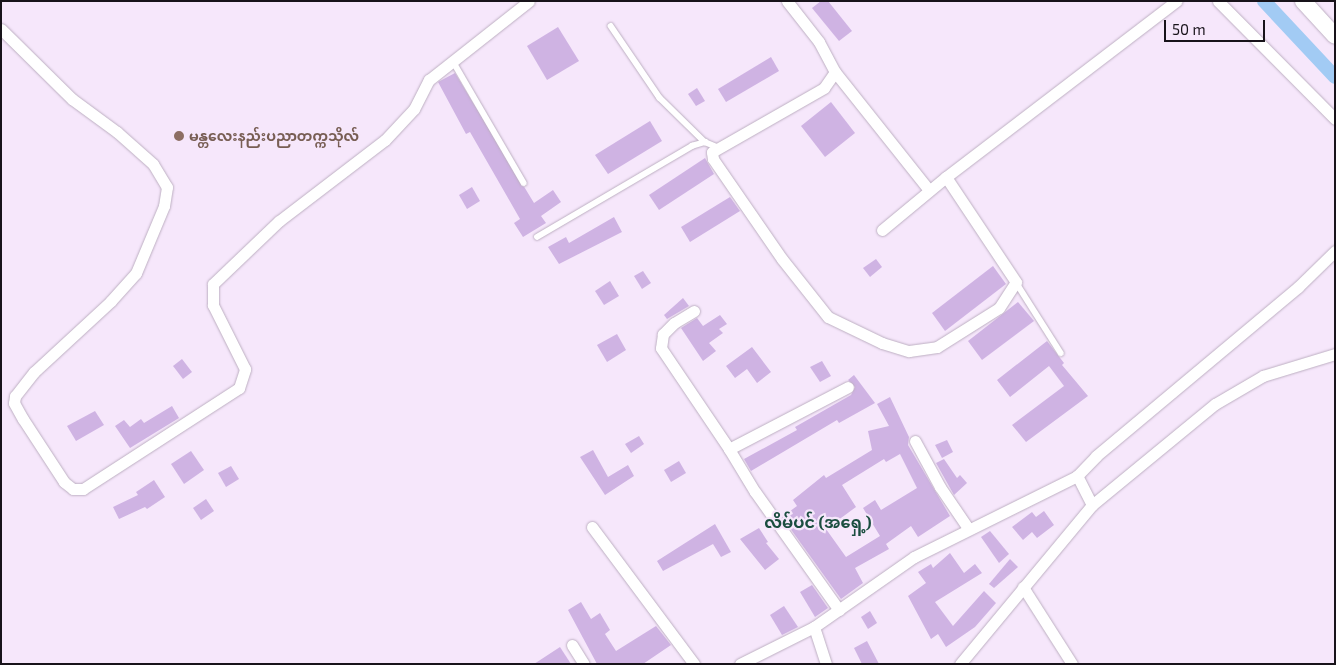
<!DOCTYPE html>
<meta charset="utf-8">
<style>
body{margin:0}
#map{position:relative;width:1336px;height:665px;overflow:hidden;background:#f6e7fb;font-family:"Exo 2","Noto Sans Myanmar",sans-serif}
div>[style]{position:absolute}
.canal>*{height:14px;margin:-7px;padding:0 7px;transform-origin:7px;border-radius:7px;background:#a2cbf4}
.building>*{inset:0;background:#cfb3e3}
.roads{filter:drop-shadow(0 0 1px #bdafc2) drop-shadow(0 0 1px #bdafc2)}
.lane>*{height:5.5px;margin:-2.75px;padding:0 2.75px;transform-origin:2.75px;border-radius:2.75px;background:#fff}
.street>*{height:11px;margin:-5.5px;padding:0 5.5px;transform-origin:5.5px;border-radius:5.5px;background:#fff}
.secondary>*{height:16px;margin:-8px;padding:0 8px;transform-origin:8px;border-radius:8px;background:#fff}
.dots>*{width:14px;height:14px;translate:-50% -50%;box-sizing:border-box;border:2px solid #f6e7fb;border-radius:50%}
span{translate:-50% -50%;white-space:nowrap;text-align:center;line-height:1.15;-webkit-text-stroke:4.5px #f6e7fb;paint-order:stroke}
.education-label{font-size:14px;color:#785e54;font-weight:700}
.left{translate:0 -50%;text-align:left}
.quarter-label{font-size:16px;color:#1b4e40;font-weight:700}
.frame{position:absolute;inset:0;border:2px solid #18131a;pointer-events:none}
.scale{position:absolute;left:1164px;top:20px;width:101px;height:22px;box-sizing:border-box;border:2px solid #18131a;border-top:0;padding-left:6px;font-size:15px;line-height:18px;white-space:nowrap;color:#18131a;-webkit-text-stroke:4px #f6e7fb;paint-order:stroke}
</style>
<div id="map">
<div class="canal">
<i style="left:1264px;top:1px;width:104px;rotate:46.9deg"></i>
</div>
<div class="building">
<i style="clip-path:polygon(821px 1px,828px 1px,852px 31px,839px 41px,812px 8px)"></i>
<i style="clip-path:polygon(558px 27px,579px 61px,547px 80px,527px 46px)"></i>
<i style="clip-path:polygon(771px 57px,779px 71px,726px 102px,718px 89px)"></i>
<i style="clip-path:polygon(455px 73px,534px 203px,553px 190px,561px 202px,541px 216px,546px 223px,523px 237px,514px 223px,520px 219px,470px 132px,466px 134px,438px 82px)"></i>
<i style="clip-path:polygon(697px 88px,705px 101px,696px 106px,688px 94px)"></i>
<i style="clip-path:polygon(831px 102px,855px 133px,825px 157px,801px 126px)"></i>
<i style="clip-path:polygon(650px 121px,662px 141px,608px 174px,595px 155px)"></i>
<i style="clip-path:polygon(705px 158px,714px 174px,659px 210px,649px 195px)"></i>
<i style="clip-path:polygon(472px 187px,480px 201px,467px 209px,459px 195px)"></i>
<i style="clip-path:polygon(730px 197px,740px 211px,690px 242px,681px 227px)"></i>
<i style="clip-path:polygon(614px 217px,622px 232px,559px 264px,548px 247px,566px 237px,569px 243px)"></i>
<i style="clip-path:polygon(876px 259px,882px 267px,870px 277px,863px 268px)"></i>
<i style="clip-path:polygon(993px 266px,1006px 284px,945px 331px,932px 313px)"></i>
<i style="clip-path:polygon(643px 271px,651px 283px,642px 289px,634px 276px)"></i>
<i style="clip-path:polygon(610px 281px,619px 296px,604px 305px,595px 291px)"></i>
<i style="clip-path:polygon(683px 298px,689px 306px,667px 319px,664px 315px)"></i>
<i style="clip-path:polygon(1018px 302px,1034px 321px,982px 360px,968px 341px)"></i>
<i style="clip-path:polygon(720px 315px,727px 324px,719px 329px,723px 333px,709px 343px,716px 351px,703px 361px,681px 328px,697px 318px,703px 326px)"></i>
<i style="clip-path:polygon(617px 334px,626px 350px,607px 362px,597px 345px)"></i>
<i style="clip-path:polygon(1047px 341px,1064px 363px,1062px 365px,1088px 396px,1026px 442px,1012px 425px,1064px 386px,1049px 366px,1010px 397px,997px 380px)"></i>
<i style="clip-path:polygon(752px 347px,771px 372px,757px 383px,747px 369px,735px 378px,726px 366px)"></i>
<i style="clip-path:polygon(182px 359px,192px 372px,183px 379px,173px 366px)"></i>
<i style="clip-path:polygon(822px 361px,831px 376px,820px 382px,810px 367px)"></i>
<i style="clip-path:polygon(854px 375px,875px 403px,839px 423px,837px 420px,751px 471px,744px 459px,797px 430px,795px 427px,851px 395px,855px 387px,848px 380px)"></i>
<i style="clip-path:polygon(evenodd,890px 397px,909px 437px,908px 445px,950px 516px,918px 537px,911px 526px,886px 544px,889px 549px,855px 568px,863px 583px,841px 599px,782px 517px,797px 506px,793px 500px,824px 475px,826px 478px,872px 450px,868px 431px,889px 426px,877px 404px,890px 397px,900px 454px,917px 488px,881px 510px,875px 500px,863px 508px,880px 536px,846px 557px,826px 529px,856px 507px,842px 485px,884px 459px,886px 462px,900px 454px)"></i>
<i style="clip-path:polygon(172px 406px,179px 418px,130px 448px,115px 426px,124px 420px,130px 427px,141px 419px,144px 423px)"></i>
<i style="clip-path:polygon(95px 411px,104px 425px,76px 441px,67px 426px)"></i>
<i style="clip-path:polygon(639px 436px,644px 444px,631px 453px,625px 444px)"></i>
<i style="clip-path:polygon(947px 440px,953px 452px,942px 458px,935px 445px)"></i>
<i style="clip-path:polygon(593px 450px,608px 477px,628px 465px,634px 476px,605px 495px,580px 457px)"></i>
<i style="clip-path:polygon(191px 451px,204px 470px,184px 484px,171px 464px)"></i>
<i style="clip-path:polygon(944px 459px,957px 478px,960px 475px,967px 483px,954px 495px,936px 463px)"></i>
<i style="clip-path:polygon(679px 461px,686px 473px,671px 482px,664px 470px)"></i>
<i style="clip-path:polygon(231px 466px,239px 479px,226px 487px,218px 473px)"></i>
<i style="clip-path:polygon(154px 480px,165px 497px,147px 509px,145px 507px,119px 519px,113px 507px,138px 495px,136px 492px)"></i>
<i style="clip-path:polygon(206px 499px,214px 511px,201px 520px,193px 508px)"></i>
<i style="clip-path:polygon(1044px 511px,1054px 525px,1037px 538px,1032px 532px,1023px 540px,1012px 527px,1032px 512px,1036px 517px)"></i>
<i style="clip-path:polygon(715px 524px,731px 552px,721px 557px,713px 544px,663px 571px,657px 561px)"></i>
<i style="clip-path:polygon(759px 528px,768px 542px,766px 543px,779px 559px,765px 570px,740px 539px)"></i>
<i style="clip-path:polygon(990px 531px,1009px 554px,999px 563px,981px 537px)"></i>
<i style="clip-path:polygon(950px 553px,964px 573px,975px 564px,982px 573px,935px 602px,953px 626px,984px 591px,996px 603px,975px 627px,946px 647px,938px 634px,931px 639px,908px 596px,926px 583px,918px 572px,931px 564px,933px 568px)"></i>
<i style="clip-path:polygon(1010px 559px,1018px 567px,994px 588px,989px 584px)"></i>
<i style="clip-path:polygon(812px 585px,828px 608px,815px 617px,800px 592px)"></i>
<i style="clip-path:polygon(581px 602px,591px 619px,600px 613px,610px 630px,605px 634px,616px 651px,656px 626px,671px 645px,643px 664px,597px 664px,568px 610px)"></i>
<i style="clip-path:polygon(784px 606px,798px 627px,782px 635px,770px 615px)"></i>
<i style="clip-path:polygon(870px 611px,877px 623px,868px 629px,861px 617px)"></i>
<i style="clip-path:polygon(867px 641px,879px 664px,862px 664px,854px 648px)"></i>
<i style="clip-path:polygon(560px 647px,571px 664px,534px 664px)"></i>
</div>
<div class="roads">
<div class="lane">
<i style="left:611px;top:26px;width:87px;rotate:55.8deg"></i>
<i style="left:660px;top:98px;width:63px;rotate:44.4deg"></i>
<i style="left:453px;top:61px;width:141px;rotate:59.8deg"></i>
<i style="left:537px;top:237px;width:180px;rotate:-30.4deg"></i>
<i style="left:692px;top:146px;width:14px;rotate:-17deg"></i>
<i style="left:705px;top:142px;width:13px;rotate:23deg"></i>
<i style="left:1016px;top:282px;width:84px;rotate:57.6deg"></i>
</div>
<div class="street">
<i style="left:787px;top:1px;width:52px;rotate:52deg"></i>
<i style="left:819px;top:42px;width:34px;rotate:62deg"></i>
<i style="left:835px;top:72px;width:19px;rotate:125deg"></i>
<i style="left:824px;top:88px;width:129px;rotate:150.3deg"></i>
<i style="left:712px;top:152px;width:7px;rotate:82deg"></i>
<i style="left:713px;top:159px;width:121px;rotate:55.4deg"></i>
<i style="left:782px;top:259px;width:74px;rotate:51.6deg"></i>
<i style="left:828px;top:317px;width:60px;rotate:25.7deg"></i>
<i style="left:882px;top:343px;width:28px;rotate:17deg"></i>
<i style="left:909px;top:351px;width:28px;rotate:-8deg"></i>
<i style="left:937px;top:347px;width:73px;rotate:-32.2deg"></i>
<i style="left:999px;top:308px;width:31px;rotate:-57deg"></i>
<i style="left:1016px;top:282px;width:126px;rotate:-123.7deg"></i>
<i style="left:1218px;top:1px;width:166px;rotate:45.2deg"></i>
<i style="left:1px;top:29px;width:100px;rotate:44.6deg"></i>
<i style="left:72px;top:99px;width:56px;rotate:36.3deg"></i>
<i style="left:117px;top:132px;width:48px;rotate:41.6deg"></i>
<i style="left:153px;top:164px;width:27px;rotate:59deg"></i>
<i style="left:167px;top:187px;width:19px;rotate:99deg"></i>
<i style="left:164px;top:206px;width:73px;rotate:112.7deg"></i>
<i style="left:136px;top:273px;width:38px;rotate:132deg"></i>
<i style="left:111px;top:301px;width:105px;rotate:137.3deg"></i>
<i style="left:34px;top:372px;width:31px;rotate:128deg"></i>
<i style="left:15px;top:396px;width:7px;rotate:98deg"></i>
<i style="left:14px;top:403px;width:18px;rotate:61deg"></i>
<i style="left:23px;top:419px;width:75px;rotate:56.9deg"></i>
<i style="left:64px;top:482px;width:11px;rotate:38deg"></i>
<i style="left:73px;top:489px;width:10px"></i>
<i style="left:83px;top:489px;width:186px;rotate:-32.9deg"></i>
<i style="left:239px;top:388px;width:20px;rotate:-72deg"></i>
<i style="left:245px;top:369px;width:72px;rotate:-116.6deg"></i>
<i style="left:213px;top:305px;width:21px;rotate:-90deg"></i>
<i style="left:213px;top:284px;width:91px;rotate:-43.7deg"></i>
<i style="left:279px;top:221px;width:133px;rotate:-37.4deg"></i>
<i style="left:385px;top:140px;width:42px;rotate:-46.9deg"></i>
<i style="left:414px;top:109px;width:33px;rotate:-63deg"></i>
<i style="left:429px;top:80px;width:127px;rotate:-38.3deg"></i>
<i style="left:835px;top:72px;width:151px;rotate:51.5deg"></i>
<i style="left:882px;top:230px;width:83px;rotate:-39.6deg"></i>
<i style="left:946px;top:177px;width:290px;rotate:-37.4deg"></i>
<i style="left:694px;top:311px;width:23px;rotate:149deg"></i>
<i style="left:674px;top:323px;width:16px;rotate:135deg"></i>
<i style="left:663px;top:334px;width:14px;rotate:98deg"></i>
<i style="left:661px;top:348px;width:122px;rotate:56deg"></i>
<i style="left:915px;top:441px;width:52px;rotate:61.5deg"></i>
<i style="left:940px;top:487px;width:50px;rotate:55.7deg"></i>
<i style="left:1092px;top:505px;width:159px;rotate:-39.4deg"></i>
<i style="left:1215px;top:404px;width:56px;rotate:-30.3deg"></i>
<i style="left:1263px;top:376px;width:75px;rotate:-17deg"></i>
<i style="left:592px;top:527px;width:171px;rotate:53.3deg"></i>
<i style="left:1023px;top:587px;width:91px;rotate:57.5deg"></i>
<i style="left:839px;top:610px;width:145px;rotate:-125.4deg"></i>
<i style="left:755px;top:492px;width:50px;rotate:-121.2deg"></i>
<i style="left:729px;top:449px;width:134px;rotate:-27.5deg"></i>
<i style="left:814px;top:627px;width:39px;rotate:72deg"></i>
<i style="left:572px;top:645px;width:22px;rotate:58deg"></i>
<i style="left:740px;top:664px;width:83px;rotate:-26.6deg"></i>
<i style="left:814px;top:627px;width:122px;rotate:-35deg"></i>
<i style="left:914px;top:557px;width:182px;rotate:-26.4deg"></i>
<i style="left:960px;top:664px;width:207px;rotate:-50.3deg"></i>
<i style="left:1092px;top:505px;width:33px;rotate:-117deg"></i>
<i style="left:1077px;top:476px;width:28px;rotate:-46deg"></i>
<i style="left:1096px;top:456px;width:263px;rotate:-39.9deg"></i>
<i style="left:1298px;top:287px;width:52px;rotate:-44.2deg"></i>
</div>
<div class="secondary">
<i style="left:1303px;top:1px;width:47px;rotate:47.6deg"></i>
</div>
</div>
<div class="dots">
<i style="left:179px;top:136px;background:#8d6e63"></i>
</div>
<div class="education-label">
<span class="left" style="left:189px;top:136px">မန္တလေးနည်းပညာတက္ကသိုလ်</span>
</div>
<div class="quarter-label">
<span style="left:818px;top:522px">လိမ်ပင် (အရှေ့)</span>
</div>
<div class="frame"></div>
<div class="scale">50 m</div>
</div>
